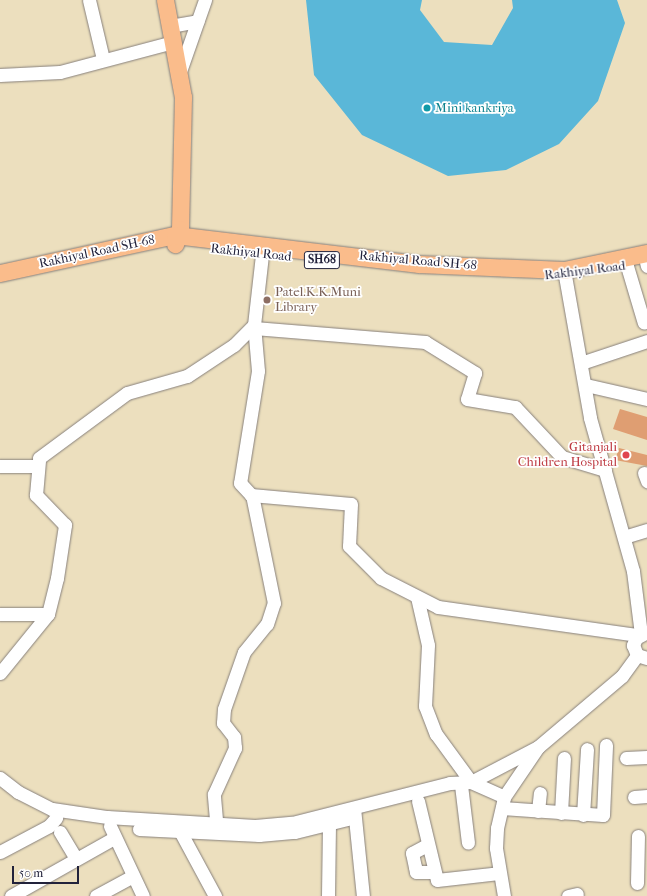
<!DOCTYPE html>
<style>
body{margin:0}
#map{position:relative;width:647px;height:896px;overflow:hidden;background:#ecdfbe;font-family:"IM FELL French Canon",serif}
div>[style]{position:absolute}
.water>*{inset:0;background:#5ab7d8}
.building>*{inset:0;background:#df9e72}
.roads{filter:drop-shadow(0 0 1px #87807c) drop-shadow(0 0 1px #87807c)}
.minor>*{height:13px;margin:-6.5px;padding:0 6.5px;transform-origin:6.5px;border-radius:6.5px;background:#fff}
.major>*{height:17px;margin:-8.5px;padding:0 8.5px;transform-origin:8.5px;border-radius:8.5px;background:#fabc8b}
.dots>*{width:11px;height:11px;translate:-50% -50%;box-sizing:border-box;border:2px solid #fff;border-radius:50%}
span{translate:-50% -50%;white-space:nowrap;text-align:center;line-height:1.15;-webkit-text-stroke:3.5px #fff;paint-order:stroke}
.shield-label span{padding:1px 3px;background:#fff;border:1px solid;border-radius:3px;-webkit-text-stroke-width:0}
.shield-label{font-size:12px;color:#22223b;font-weight:700}
.culture-label{font-size:13px;color:#0d838f}
.left{translate:0 -50%;text-align:left}
.street-label{font-size:13px;color:#22223b}
.education-label{font-size:13px;color:#785e54}
.health-label{font-size:13px;color:#be3a42}
.right{translate:-100% -50%;text-align:right}
.scale{position:absolute;left:12px;top:866px;width:67px;height:18px;box-sizing:border-box;border:2px solid #22223b;border-top:0;padding-left:5px;font-size:12px;line-height:14px;white-space:nowrap;color:#22223b;-webkit-text-stroke:3px #fff;paint-order:stroke}
</style>
<div id="map">
<div class="water">
<i style="clip-path:polygon(306px 0,422px 0,420px 10px,444px 42px,492px 45px,513px 8px,512px 0,617px 0,625px 23px,598px 101px,559px 144px,506px 170px,448px 176px,362px 135px,314px 75px)"></i>
</div>
<div class="building">
<i style="clip-path:polygon(620px 409px,647px 417px,647px 440px,613px 429px)"></i>
<i style="clip-path:polygon(619px 448px,647px 455px,647px 466px,615px 460px)"></i>
</div>
<div class="roads">
<div class="minor">
<i style="left:89px;top:0;width:61px;rotate:76.7deg"></i>
<i style="left:170px;top:26px;width:28px;rotate:-10deg"></i>
<i style="left:0;top:75px;width:60px;rotate:-2.9deg"></i>
<i style="left:60px;top:72px;width:117px;rotate:-14.9deg"></i>
<i style="left:178px;top:77px;width:82px;rotate:-70.7deg"></i>
<i style="left:263px;top:246px;width:80px;rotate:96.5deg"></i>
<i style="left:254px;top:325px;width:46px;rotate:85deg"></i>
<i style="left:258px;top:371px;width:113px;rotate:99.1deg"></i>
<i style="left:240px;top:483px;width:16px;rotate:47deg"></i>
<i style="left:251px;top:495px;width:100px;rotate:5.1deg"></i>
<i style="left:351px;top:504px;width:42px;rotate:92.7deg"></i>
<i style="left:349px;top:546px;width:45px;rotate:45deg"></i>
<i style="left:381px;top:578px;width:64px;rotate:27deg"></i>
<i style="left:438px;top:607px;width:202px;rotate:8deg"></i>
<i style="left:646px;top:262px;width:4px;rotate:76deg"></i>
<i style="left:627px;top:266px;width:59px;rotate:73.4deg"></i>
<i style="left:564px;top:270px;width:150px;rotate:80deg"></i>
<i style="left:590px;top:418px;width:159px;rotate:74.3deg"></i>
<i style="left:633px;top:571px;width:64px;rotate:82.8deg"></i>
<i style="left:254px;top:328px;width:172px;rotate:4.7deg"></i>
<i style="left:425px;top:342px;width:59px;rotate:31.8deg"></i>
<i style="left:475px;top:373px;width:27px;rotate:107deg"></i>
<i style="left:467px;top:399px;width:49px;rotate:9.5deg"></i>
<i style="left:515px;top:407px;width:69px;rotate:46.8deg"></i>
<i style="left:562px;top:457px;width:45px;rotate:16.8deg"></i>
<i style="left:581px;top:363px;width:70px;rotate:-18.4deg"></i>
<i style="left:586px;top:385px;width:63px;rotate:12.9deg"></i>
<i style="left:0;top:466px;width:38px"></i>
<i style="left:644px;top:473px;width:9px;rotate:69deg"></i>
<i style="left:624px;top:537px;width:24px;rotate:-17deg"></i>
<i style="left:417px;top:597px;width:49px;rotate:77.1deg"></i>
<i style="left:428px;top:645px;width:61px;rotate:92.8deg"></i>
<i style="left:425px;top:706px;width:30px;rotate:69deg"></i>
<i style="left:436px;top:734px;width:59px;rotate:53.9deg"></i>
<i style="left:471px;top:782px;width:36px;rotate:24deg"></i>
<i style="left:0;top:614px;width:48px"></i>
<i style="left:645px;top:633px;width:10px;rotate:151deg"></i>
<i style="left:636px;top:638px;width:8px;rotate:113deg"></i>
<i style="left:633px;top:645px;width:11px;rotate:68deg"></i>
<i style="left:637px;top:655px;width:10px;rotate:17deg"></i>
<i style="left:0;top:673px;width:76px;rotate:-50.9deg"></i>
<i style="left:48px;top:614px;width:37px;rotate:-76deg"></i>
<i style="left:57px;top:578px;width:54px;rotate:-81.4deg"></i>
<i style="left:65px;top:525px;width:42px;rotate:-134deg"></i>
<i style="left:36px;top:495px;width:37px;rotate:-85deg"></i>
<i style="left:39px;top:458px;width:109px;rotate:-36.5deg"></i>
<i style="left:127px;top:393px;width:62px;rotate:-15.8deg"></i>
<i style="left:187px;top:376px;width:56px;rotate:-33.4deg"></i>
<i style="left:234px;top:345px;width:28px;rotate:-45deg"></i>
<i style="left:626px;top:758px;width:21px;rotate:-3deg"></i>
<i style="left:0;top:778px;width:23px;rotate:38deg"></i>
<i style="left:18px;top:792px;width:38px;rotate:27deg"></i>
<i style="left:52px;top:809px;width:56px;rotate:8.3deg"></i>
<i style="left:107px;top:817px;width:148px;rotate:3.5deg"></i>
<i style="left:255px;top:826px;width:37px;rotate:-5deg"></i>
<i style="left:292px;top:823px;width:163px;rotate:-14.2deg"></i>
<i style="left:450px;top:783px;width:21px;rotate:-3deg"></i>
<i style="left:471px;top:782px;width:76px;rotate:-27.6deg"></i>
<i style="left:461px;top:785px;width:58px;rotate:83.1deg"></i>
<i style="left:634px;top:797px;width:13px;rotate:-4deg"></i>
<i style="left:418px;top:801px;width:81px;rotate:76.5deg"></i>
<i style="left:437px;top:880px;width:62px;rotate:-6.4deg"></i>
<i style="left:354px;top:808px;width:88px;rotate:84.2deg"></i>
<i style="left:502px;top:808px;width:101px;rotate:4deg"></i>
<i style="left:603px;top:815px;width:70px;rotate:-87.5deg"></i>
<i style="left:538px;top:811px;width:18px;rotate:-84deg"></i>
<i style="left:561px;top:813px;width:55px;rotate:-86.9deg"></i>
<i style="left:583px;top:815px;width:66px;rotate:-86.5deg"></i>
<i style="left:110px;top:826px;width:77px;rotate:64.8deg"></i>
<i style="left:139px;top:829px;width:120px;rotate:2.9deg"></i>
<i style="left:259px;top:835px;width:36px;rotate:-5deg"></i>
<i style="left:295px;top:832px;width:54px;rotate:-14deg"></i>
<i style="left:217px;top:831px;width:37px;rotate:-95deg"></i>
<i style="left:214px;top:794px;width:51px;rotate:-65.5deg"></i>
<i style="left:235px;top:748px;width:11px;rotate:-95deg"></i>
<i style="left:234px;top:737px;width:18px;rotate:-128deg"></i>
<i style="left:223px;top:723px;width:14px;rotate:-86deg"></i>
<i style="left:224px;top:709px;width:60px;rotate:-70.7deg"></i>
<i style="left:244px;top:652px;width:36px;rotate:-51deg"></i>
<i style="left:267px;top:624px;width:22px;rotate:-72deg"></i>
<i style="left:274px;top:603px;width:110px;rotate:-101.5deg"></i>
<i style="left:60px;top:832px;width:31px;rotate:59deg"></i>
<i style="left:181px;top:833px;width:72px;rotate:61.6deg"></i>
<i style="left:427px;top:845px;width:17px;rotate:152deg"></i>
<i style="left:412px;top:853px;width:14px;rotate:78deg"></i>
<i style="left:415px;top:867px;width:5px;rotate:79deg"></i>
<i style="left:416px;top:872px;width:17px"></i>
<i style="left:0;top:852px;width:55px;rotate:-28deg"></i>
<i style="left:49px;top:826px;width:11px;rotate:-49deg"></i>
<i style="left:637px;top:883px;width:47px;rotate:-88.8deg"></i>
<i style="left:11px;top:896px;width:118px;rotate:-29.4deg"></i>
<i style="left:96px;top:896px;width:42px;rotate:-28.4deg"></i>
<i style="left:328px;top:896px;width:71px;rotate:-89.2deg"></i>
<i style="left:504px;top:896px;width:49px;rotate:-99.5deg"></i>
<i style="left:496px;top:848px;width:20px;rotate:-87deg"></i>
<i style="left:497px;top:828px;width:32px;rotate:-77deg"></i>
<i style="left:504px;top:797px;width:60px;rotate:-55.8deg"></i>
<i style="left:538px;top:747px;width:110px;rotate:-40.2deg"></i>
<i style="left:622px;top:676px;width:26px;rotate:-54deg"></i>
<i style="left:568px;top:896px;width:9px;rotate:-13deg"></i>
</div>
<div class="major">
<i style="left:165px;top:0;width:99px;rotate:79.5deg"></i>
<i style="left:183px;top:97px;width:132px;rotate:91.3deg"></i>
<i style="left:180px;top:229px;width:16px;rotate:108deg"></i>
<i style="left:0;top:273px;width:179px;rotate:-12.3deg"></i>
<i style="left:175px;top:235px;width:246px;rotate:6.8deg"></i>
<i style="left:419px;top:264px;width:145px;rotate:2.4deg"></i>
<i style="left:564px;top:270px;width:85px;rotate:-11.6deg"></i>
</div>
</div>
<div class="dots">
<i style="left:427px;top:108px;background:#0f9aa8"></i>
<i style="left:267px;top:300px;background:#8d6e63"></i>
<i style="left:626px;top:455px;background:#e0444e"></i>
</div>
<div class="shield-label">
<span style="left:322px;top:260px">SH68</span>
</div>
<div class="culture-label">
<span class="left" style="left:435px;top:108px">Mini kankriya</span>
</div>
<div class="street-label">
<span style="left:97px;top:252px;rotate:-12deg">Rakhiyal Road SH-68</span>
<span style="left:251px;top:253px;rotate:6deg">Rakhiyal Road</span>
<span style="left:418px;top:261px;rotate:5deg">Rakhiyal Road SH-68</span>
<span style="left:585px;top:271px;rotate:-7deg">Rakhiyal Road</span>
</div>
<div class="education-label">
<span class="left" style="left:275px;top:300px">Patel.K.K.Muni<br>Library</span>
</div>
<div class="health-label">
<span class="right" style="left:617px;top:455px">Gitanjali<br>Children Hospital</span>
</div>
<div class="scale">50 m</div>
</div>
